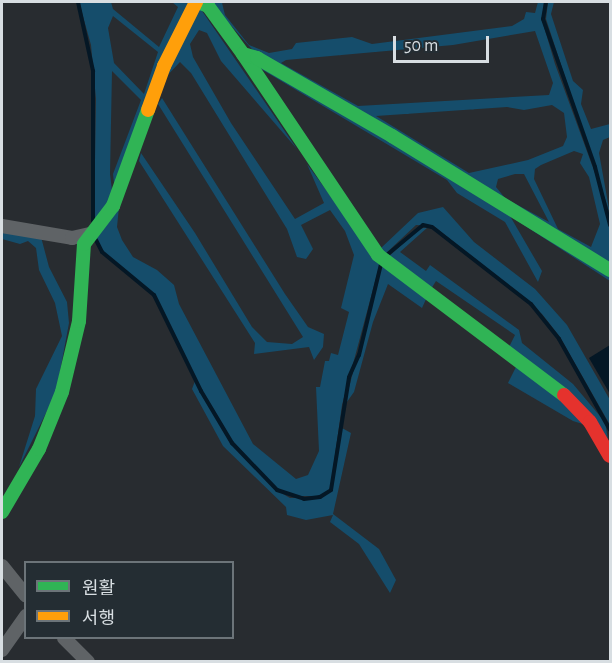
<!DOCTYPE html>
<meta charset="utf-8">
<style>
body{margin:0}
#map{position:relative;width:612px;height:663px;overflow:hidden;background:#282c30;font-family:"Alegreya Sans","Noto Sans KR",sans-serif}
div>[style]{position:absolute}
.green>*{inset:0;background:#154d6b}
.water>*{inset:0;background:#041725}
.stream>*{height:4px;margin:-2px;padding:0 2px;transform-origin:2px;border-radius:2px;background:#041725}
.street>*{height:14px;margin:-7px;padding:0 7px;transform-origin:7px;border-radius:7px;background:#5f6366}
.fast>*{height:14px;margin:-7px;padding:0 7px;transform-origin:7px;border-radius:7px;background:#30b455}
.slow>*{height:14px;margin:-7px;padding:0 7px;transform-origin:7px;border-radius:7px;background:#ff9f0a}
.jam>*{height:14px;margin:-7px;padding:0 7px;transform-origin:7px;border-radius:7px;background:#e5322d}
span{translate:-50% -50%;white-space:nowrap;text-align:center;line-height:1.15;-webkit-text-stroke:5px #242d33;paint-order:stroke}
.frame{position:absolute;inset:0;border:3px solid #d8dee2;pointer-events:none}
.legend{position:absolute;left:24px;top:561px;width:210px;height:78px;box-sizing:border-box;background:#242d33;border:2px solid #6c7479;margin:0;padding:8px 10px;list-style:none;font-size:18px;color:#d8dee2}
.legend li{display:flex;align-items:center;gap:12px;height:30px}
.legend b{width:30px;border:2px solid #6c7479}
.scale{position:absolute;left:393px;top:36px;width:96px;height:27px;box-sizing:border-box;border:3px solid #d8dee2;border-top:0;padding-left:8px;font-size:18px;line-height:21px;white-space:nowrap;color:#d8dee2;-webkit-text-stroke:4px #242d33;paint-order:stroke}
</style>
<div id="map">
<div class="green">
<i style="clip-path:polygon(evenodd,79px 2px,111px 2px,113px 9px,159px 47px,178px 7px,172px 2px,192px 2px,115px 192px,113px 174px,141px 100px,112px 71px,110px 174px,113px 198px,94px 223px,96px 99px,91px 45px,79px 2px,113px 16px,158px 52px,144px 94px,114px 63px,108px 28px,113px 16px)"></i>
<i style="clip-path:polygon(evenodd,210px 2px,243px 2px,222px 3px,225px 15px,249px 45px,269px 53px,292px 49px,296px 43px,352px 37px,372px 44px,512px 26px,524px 19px,526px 12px,535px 13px,538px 2px,544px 2px,542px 20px,555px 64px,600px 187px,610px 231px,610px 266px,259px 57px,210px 2px,535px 31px,553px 83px,549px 95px,358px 106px,281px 63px,286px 60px,453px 45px,535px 31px,210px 2px,552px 105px,564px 113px,567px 137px,563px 146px,528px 160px,469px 173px,376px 116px,507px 107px,524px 110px,552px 105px,210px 2px,574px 151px,583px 154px,580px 163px,589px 177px,600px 224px,591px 247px,558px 229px,534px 179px,535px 169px,541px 165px,574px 151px,210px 2px,515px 174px,524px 174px,549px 222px,505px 198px,496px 187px,498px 179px,515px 174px)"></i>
<i style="clip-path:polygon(548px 2px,554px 2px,551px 14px,573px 81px,583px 90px,581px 104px,591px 129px,610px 124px,610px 137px,603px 140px,599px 153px,610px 214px,546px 19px)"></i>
<i style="clip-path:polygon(200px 8px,297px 149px,221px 61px,207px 33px,199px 30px,190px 44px,193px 57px,231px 123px,295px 219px,324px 203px,307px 164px,380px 263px,342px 405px,330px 490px,320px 496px,291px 496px,278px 489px,233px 442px,202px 390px,155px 295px,103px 252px,96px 239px,119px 207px,117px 227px,122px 240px,133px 257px,157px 270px,174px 285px,179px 304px,253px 444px,296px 479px,308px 475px,319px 451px,316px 387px,320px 387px,325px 361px,329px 361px,331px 353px,338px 355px,349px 312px,341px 308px,354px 255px,345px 231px,330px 210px,301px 225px,313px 249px,306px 259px,297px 257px,287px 229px,191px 73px,180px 62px,164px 79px)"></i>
<i style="clip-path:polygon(254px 60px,610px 273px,610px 281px,510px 216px,542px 271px,538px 282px,505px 222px,457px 193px,447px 180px,261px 69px,381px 248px,418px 213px,443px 207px,474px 242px,535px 289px,567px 325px,610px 400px,610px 425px,560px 337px,542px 314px,434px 226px,416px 225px,383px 256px,251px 63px)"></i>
<i style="clip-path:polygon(162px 98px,285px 294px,308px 327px,324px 334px,323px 347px,314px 360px,309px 347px,254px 354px,255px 343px,139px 161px,141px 153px,195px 233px,252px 327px,267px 342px,292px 344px,303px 337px,158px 104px)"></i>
<i style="clip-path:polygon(428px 227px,400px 252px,426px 271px,430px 265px,519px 330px,522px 343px,573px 384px,605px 422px,610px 451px,509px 347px,515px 335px,436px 281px,431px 289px,387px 258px,419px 229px)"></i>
<i style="clip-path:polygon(2px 230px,41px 237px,49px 267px,67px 302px,69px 323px,56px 393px,19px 467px,35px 416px,36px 389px,62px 336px,55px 303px,39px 270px,36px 248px,28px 241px,20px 244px,2px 239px)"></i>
<i style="clip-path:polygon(382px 264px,427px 297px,422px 308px,388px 284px,373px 322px,354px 392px,344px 406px)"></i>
<i style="clip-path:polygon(518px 363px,589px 426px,573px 421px,508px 383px)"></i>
<i style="clip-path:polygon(195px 381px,231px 444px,276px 490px,290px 498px,320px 498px,332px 491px,342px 428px,351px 433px,333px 514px,379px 549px,396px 580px,390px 593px,359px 544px,330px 522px,333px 515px,306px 520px,287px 515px,286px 507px,223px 446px,192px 389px)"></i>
</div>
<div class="water">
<i style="clip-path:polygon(610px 345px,610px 394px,589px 358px)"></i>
</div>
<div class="stream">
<i style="left:78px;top:2px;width:71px;rotate:77.7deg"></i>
<i style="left:93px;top:71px;width:150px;rotate:90deg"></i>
<i style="left:546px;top:2px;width:17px;rotate:100deg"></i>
<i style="left:543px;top:19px;width:157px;rotate:70.6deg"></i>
<i style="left:595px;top:167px;width:60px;rotate:75.5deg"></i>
<i style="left:96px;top:240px;width:13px;rotate:63deg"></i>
<i style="left:102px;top:252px;width:67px;rotate:39.6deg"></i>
<i style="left:154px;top:295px;width:107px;rotate:63.9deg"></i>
<i style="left:201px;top:391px;width:61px;rotate:59.2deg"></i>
<i style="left:232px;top:443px;width:65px;rotate:46.2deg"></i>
<i style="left:277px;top:490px;width:28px;rotate:18deg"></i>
<i style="left:304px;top:499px;width:16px;rotate:-7deg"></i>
<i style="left:320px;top:497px;width:13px;rotate:-32deg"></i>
<i style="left:331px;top:490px;width:114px;rotate:-80.9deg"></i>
<i style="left:349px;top:377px;width:24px;rotate:-66deg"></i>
<i style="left:359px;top:355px;width:94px;rotate:-76.4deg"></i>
<i style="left:388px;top:254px;width:45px;rotate:-39.6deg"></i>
<i style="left:423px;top:225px;width:9px;rotate:13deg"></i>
<i style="left:432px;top:227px;width:125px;rotate:37.9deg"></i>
<i style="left:531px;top:304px;width:45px;rotate:51.3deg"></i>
<i style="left:559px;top:339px;width:104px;rotate:60.7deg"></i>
</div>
<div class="street">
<i style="left:2px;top:226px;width:71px;rotate:9.7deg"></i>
<i style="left:72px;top:238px;width:18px;rotate:-13deg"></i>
<i style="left:2px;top:566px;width:38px;rotate:51deg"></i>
<i style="left:64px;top:638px;width:34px;rotate:45deg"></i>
<i style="left:2px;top:650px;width:42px;rotate:-54.8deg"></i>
</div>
<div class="fast">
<i style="left:198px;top:2px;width:11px;rotate:22deg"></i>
<i style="left:208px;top:6px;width:59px;rotate:53.9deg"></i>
<i style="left:243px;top:54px;width:242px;rotate:56.1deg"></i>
<i style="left:378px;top:255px;width:233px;rotate:37deg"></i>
<i style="left:243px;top:54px;width:15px;rotate:16deg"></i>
<i style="left:257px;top:58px;width:156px;rotate:30deg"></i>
<i style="left:392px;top:136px;width:256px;rotate:31.6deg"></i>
<i style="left:2px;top:512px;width:73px;rotate:-59.6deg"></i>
<i style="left:39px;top:449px;width:61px;rotate:-68deg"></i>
<i style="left:62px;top:392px;width:73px;rotate:-76.5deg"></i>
<i style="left:79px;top:321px;width:77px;rotate:-86.3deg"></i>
<i style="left:84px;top:244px;width:48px;rotate:-52.7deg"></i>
<i style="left:113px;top:206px;width:102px;rotate:-70deg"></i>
</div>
<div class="slow">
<i style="left:148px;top:110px;width:47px;rotate:-70deg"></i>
<i style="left:164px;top:66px;width:72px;rotate:-63.4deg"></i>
</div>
<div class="jam">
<i style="left:564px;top:395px;width:37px;rotate:46deg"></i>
<i style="left:590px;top:422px;width:39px;rotate:60deg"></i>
</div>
<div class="frame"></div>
<ul class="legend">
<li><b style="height:8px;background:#30b455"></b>원활</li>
<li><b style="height:8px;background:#ff9f0a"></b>서행</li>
</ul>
<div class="scale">50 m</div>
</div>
